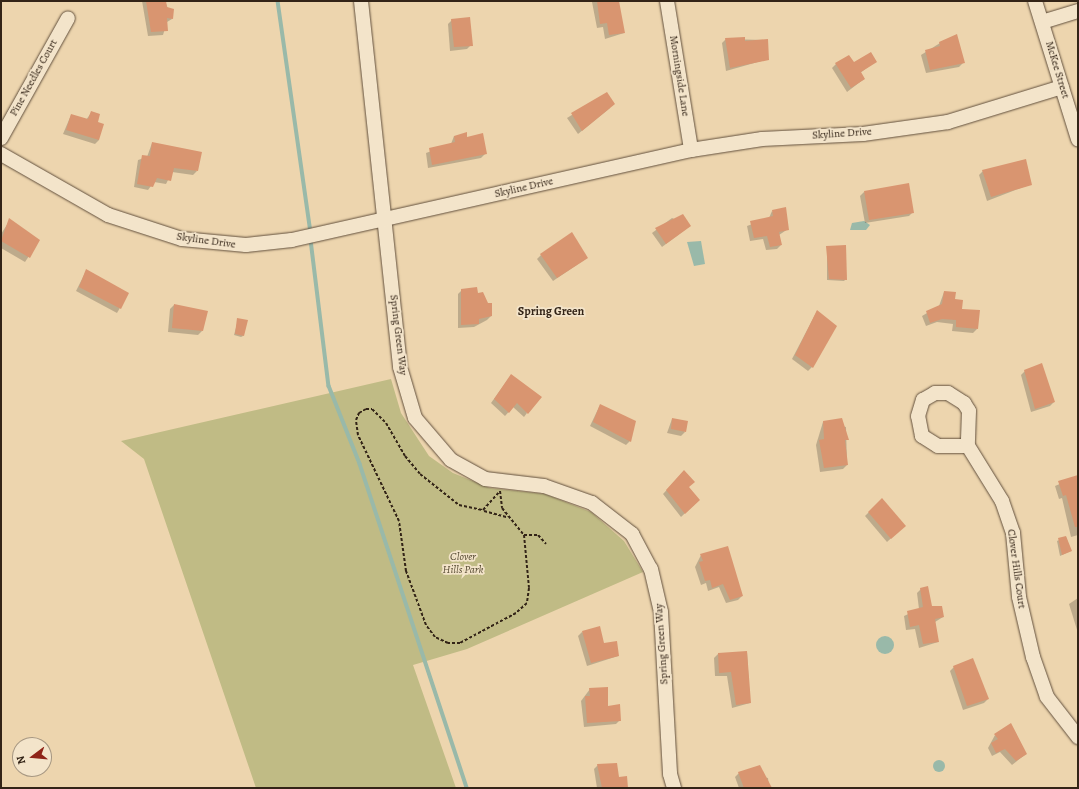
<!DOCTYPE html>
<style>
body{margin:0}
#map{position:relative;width:1079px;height:789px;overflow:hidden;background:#edd5ae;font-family:Alegreya,serif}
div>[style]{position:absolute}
.green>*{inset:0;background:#c0bb85}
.water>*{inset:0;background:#99b9a9}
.round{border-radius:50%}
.shadow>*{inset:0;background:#0003}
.stream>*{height:3.5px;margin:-1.75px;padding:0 1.75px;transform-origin:1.75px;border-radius:1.75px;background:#99b9a9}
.building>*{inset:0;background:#d99570}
.path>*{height:2px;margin-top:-1px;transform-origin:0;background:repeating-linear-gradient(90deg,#332417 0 3px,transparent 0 5px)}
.roads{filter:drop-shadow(0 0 1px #62503d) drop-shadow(0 0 1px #62503d)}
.minor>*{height:14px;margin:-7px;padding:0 7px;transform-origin:7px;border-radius:7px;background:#f3e4ca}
span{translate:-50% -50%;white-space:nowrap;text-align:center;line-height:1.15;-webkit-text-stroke:3.5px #f3e4ca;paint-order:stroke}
.street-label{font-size:11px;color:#332417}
.park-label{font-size:11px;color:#564a32;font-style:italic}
.neighbourhood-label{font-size:12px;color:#332417;font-weight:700}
.frame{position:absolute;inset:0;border:2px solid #332417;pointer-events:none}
.north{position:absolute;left:12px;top:737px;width:40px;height:40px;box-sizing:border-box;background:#f3e4ca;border:1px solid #a69782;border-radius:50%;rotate:254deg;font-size:11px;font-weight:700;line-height:16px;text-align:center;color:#332417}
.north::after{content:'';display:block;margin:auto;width:14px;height:18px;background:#8f2418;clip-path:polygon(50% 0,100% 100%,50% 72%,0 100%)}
</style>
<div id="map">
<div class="green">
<i style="clip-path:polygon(391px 379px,401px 413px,429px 456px,453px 473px,490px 488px,545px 494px,591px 512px,624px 541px,643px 572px,467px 649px,413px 665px,456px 788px,256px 788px,144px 459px,121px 441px)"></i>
</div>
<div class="water">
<i style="clip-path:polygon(864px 221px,870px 225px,866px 230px,850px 230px,852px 223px)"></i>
<i style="clip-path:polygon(701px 241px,705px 264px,694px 266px,687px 242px)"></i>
<i class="round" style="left:876px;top:636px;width:18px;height:18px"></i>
<i class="round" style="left:933px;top:760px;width:12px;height:12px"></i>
</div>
<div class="shadow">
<i style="clip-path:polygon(142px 1px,165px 1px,172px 19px,167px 22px,163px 35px,148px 36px)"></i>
<i style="clip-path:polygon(618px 1px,624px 33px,605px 39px,603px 27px,597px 28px,592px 2px)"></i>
<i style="clip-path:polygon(452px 20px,471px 45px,467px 49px,450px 51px,448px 24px)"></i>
<i style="clip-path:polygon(726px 39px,767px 40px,768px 59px,726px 71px,722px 43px)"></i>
<i style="clip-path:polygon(940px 43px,963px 63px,959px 67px,926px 73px,921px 55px)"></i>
<i style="clip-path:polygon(876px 61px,860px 73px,864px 79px,847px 92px,832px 68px,836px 64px)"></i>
<i style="clip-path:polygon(607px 93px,610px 108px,578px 134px,567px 118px)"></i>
<i style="clip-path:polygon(91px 113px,99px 140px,95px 144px,63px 134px,71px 115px,86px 120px)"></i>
<i style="clip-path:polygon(454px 136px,467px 138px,485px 154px,481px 158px,428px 168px,426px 153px,451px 144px)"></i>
<i style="clip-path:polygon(152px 143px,197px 171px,193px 175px,172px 172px,166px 184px,154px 182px,148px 190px,134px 187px,138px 160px,147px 157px)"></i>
<i style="clip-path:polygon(983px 171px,1031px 184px,987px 201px,979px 175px)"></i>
<i style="clip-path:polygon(864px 192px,913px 212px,909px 216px,865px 223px,860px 196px)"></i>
<i style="clip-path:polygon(772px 211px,788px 229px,779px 235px,781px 245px,777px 249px,766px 250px,763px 239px,750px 241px,747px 226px,769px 218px)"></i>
<i style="clip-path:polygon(672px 218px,690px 226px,662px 247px,652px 233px)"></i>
<i style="clip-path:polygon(10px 220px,39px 241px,25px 262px,1px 248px,1px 234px)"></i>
<i style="clip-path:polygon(827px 247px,846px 279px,844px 281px,827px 280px)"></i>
<i style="clip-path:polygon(541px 255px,587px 258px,553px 281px,537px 259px)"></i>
<i style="clip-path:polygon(86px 271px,128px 294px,117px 313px,76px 291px)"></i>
<i style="clip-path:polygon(462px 290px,477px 295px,491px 316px,487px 320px,474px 327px,458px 328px,458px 294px)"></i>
<i style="clip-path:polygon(944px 292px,977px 329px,973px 333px,952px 331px,953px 324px,937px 322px,926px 326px,922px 316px,939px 306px)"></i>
<i style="clip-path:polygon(174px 305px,202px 331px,198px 335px,168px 332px,170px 309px)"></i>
<i style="clip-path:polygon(817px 311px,812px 367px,808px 371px,792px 359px)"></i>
<i style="clip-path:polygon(238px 320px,243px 336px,241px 337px,234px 335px)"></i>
<i style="clip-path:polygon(1025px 371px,1054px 402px,1050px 406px,1031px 412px,1021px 375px)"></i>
<i style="clip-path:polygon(511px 375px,527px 413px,524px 417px,513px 407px,505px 416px,491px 403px)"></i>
<i style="clip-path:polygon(600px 405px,630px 441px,626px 445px,590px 426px)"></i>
<i style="clip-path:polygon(672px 419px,685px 432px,681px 436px,667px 433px)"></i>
<i style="clip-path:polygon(823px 422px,846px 427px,847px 465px,843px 469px,820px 472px,816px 445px)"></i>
<i style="clip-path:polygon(684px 471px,688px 487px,699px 500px,681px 517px,663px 494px)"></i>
<i style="clip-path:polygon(1078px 476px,1078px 535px,1071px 537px,1062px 498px,1059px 499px,1055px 486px)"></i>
<i style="clip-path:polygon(882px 499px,900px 530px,887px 542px,865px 516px)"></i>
<i style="clip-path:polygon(1066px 537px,1071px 551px,1060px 556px,1057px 541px)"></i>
<i style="clip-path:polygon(701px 555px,742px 596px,738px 600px,726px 603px,719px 587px,708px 591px,706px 583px,701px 585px,695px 567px)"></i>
<i style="clip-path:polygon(921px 589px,931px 608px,943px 617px,935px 622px,938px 642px,919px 648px,915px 629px,906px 630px,904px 616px,919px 609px,917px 593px)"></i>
<i style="clip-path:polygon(1078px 598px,1078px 633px,1069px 604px)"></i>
<i style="clip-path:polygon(582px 632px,603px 645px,618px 656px,587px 666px,578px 636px)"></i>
<i style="clip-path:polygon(747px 652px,750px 703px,732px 708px,727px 676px,715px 676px,714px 658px,718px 654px)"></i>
<i style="clip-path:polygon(954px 667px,988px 699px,984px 703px,963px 710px,950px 671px)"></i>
<i style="clip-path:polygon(590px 689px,620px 720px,616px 724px,584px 727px,581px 701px)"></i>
<i style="clip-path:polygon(995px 735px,1026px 754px,1012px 765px,1000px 752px,992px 756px,988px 748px)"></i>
<i style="clip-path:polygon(598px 765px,618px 778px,627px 788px,597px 788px,594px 769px)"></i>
<i style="clip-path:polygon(739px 773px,768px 778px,769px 788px,739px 788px,735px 777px)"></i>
</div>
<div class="stream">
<i style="left:278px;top:1px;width:235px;rotate:81.9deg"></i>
<i style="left:311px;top:240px;width:147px;rotate:83deg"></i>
<i style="left:329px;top:386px;width:84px;rotate:68.3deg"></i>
<i style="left:360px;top:464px;width:341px;rotate:71.7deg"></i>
</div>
<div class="building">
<i style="clip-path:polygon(146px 1px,166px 1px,167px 7px,174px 9px,173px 19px,167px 18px,168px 31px,151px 32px)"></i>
<i style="clip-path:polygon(597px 1px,619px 1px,625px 33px,609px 35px,607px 23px,600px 24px)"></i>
<i style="clip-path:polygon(470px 17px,473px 46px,454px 47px,451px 19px)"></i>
<i style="clip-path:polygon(957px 34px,965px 63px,930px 70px,925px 50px,940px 46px,939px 42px)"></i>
<i style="clip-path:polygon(745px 37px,745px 41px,768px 39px,769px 60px,730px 68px,725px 38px)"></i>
<i style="clip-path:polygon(871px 52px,877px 62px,861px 72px,865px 79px,851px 88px,835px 63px,849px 55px,854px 62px)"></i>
<i style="clip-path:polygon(607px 92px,615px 104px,582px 131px,571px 113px)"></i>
<i style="clip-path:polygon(91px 111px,100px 114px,98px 122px,104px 124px,99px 140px,66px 130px,71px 114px,88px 119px)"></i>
<i style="clip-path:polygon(467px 132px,467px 137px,483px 133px,487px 154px,432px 165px,429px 148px,455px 142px,454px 136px)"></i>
<i style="clip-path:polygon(152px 142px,202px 152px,198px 171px,174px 168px,171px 181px,157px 178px,153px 187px,137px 184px,142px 155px,150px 156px)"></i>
<i style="clip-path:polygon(1026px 159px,1032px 185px,991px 197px,982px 170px)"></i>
<i style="clip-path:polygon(909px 183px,914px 213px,869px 220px,864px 191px)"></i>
<i style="clip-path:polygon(786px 207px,789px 230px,779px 232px,782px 245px,770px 247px,767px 236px,754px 238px,750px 221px,773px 216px,772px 210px)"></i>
<i style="clip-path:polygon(683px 214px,691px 226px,666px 244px,655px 228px)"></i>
<i style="clip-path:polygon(9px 218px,40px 240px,30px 258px,1px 241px)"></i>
<i style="clip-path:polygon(572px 232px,588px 258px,557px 278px,540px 254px)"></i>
<i style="clip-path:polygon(846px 245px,847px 280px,829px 279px,826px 246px)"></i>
<i style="clip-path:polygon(86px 269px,129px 293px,121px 309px,79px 287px)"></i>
<i style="clip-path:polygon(477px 287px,478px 293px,483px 292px,488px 303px,492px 303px,492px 316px,479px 319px,479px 324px,461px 325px,461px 289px)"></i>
<i style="clip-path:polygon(944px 291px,956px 292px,955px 299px,963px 300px,962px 309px,980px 310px,978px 329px,956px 327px,956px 320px,942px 319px,930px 323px,926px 311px,942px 304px)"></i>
<i style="clip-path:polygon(174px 304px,208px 311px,203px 331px,172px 328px)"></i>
<i style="clip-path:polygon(817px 310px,837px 326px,813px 368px,795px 355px)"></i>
<i style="clip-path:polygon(237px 318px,248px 320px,244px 336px,235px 334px)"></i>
<i style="clip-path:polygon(1042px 363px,1055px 402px,1035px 409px,1024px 370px)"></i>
<i style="clip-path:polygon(511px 374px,542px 397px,528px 414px,517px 403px,509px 413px,494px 399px)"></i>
<i style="clip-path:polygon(600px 404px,636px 421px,631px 442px,593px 422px)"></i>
<i style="clip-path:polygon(672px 418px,688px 421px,686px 432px,671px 429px)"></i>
<i style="clip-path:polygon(842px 418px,849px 440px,845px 440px,848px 465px,824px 468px,819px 440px,824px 439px,823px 421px)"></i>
<i style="clip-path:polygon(684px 470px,695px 482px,689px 487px,700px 500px,685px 514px,666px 490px)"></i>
<i style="clip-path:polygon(1078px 475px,1078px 527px,1075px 527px,1066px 495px,1063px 496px,1058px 481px)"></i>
<i style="clip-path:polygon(882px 498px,906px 526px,891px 539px,868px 512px)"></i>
<i style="clip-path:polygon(1066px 536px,1072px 551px,1062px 555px,1058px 538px)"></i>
<i style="clip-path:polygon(728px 546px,743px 596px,730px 600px,723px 584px,712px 588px,710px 580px,705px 581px,699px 562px,703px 561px,700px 554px)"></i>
<i style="clip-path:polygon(928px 586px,932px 606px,942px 606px,944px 617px,935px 619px,939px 642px,923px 644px,919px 625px,910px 627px,907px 611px,923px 607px,920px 588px)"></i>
<i style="clip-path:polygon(600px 626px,604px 643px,617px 641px,619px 656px,591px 663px,582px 631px)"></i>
<i style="clip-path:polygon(747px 651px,751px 703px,736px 705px,731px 672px,719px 673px,718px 653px)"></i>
<i style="clip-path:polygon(973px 658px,989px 699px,967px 706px,953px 666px)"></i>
<i style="clip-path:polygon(608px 687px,608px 706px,620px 704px,621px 721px,587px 723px,585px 696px,590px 696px,589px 688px)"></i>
<i style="clip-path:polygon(1011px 723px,1027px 754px,1016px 761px,1005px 749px,996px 753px,991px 743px,998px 739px,994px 734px)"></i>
<i style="clip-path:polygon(617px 763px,619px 777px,627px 776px,628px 788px,602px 788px,597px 764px)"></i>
<i style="clip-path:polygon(760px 765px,772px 788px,744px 788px,738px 772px)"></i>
</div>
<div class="path">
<i style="left:366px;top:409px;width:6px"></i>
<i style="left:372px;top:409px;width:20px;rotate:45deg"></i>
<i style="left:386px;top:423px;width:38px;rotate:60deg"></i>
<i style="left:405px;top:456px;width:23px;rotate:50deg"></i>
<i style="left:420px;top:474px;width:50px;rotate:38.5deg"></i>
<i style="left:459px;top:505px;width:25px;rotate:12deg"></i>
<i style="left:483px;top:510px;width:25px;rotate:-48deg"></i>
<i style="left:500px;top:491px;width:17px;rotate:83deg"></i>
<i style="left:502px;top:508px;width:35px;rotate:51deg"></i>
<i style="left:524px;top:535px;width:53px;rotate:84.6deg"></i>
<i style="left:529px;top:588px;width:15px;rotate:98deg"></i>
<i style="left:527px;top:603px;width:15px;rotate:138deg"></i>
<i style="left:516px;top:613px;width:64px;rotate:151.8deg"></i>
<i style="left:460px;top:643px;width:12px;rotate:180deg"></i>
<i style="left:448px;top:643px;width:14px;rotate:-155deg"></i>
<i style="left:435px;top:637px;width:15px;rotate:-127deg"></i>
<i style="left:426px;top:625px;width:58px;rotate:-110.3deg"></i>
<i style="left:406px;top:571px;width:50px;rotate:-98deg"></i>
<i style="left:399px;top:521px;width:95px;rotate:-115.5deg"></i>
<i style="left:358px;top:435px;width:15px;rotate:-98deg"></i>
<i style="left:356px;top:420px;width:8px;rotate:-67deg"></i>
<i style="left:359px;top:413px;width:8px;rotate:-30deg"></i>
<i style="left:484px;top:511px;width:23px;rotate:15deg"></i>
<i style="left:524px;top:535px;width:14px"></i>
<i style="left:538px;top:535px;width:12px;rotate:48deg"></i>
</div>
<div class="roads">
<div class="minor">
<i style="left:361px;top:1px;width:368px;rotate:83.9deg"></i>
<i style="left:400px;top:367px;width:53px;rotate:73.6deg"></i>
<i style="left:415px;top:418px;width:55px;rotate:49.4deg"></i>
<i style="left:451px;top:460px;width:39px;rotate:29deg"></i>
<i style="left:485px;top:479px;width:59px;rotate:6.8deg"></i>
<i style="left:544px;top:486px;width:51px;rotate:19.5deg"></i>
<i style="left:592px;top:503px;width:51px;rotate:37.8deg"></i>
<i style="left:632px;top:534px;width:40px;rotate:62deg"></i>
<i style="left:651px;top:569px;width:44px;rotate:76.9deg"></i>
<i style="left:661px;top:612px;width:162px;rotate:86.8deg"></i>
<i style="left:670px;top:774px;width:15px;rotate:74deg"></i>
<i style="left:667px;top:1px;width:151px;rotate:80.8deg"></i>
<i style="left:1035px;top:1px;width:145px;rotate:72.7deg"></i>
<i style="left:1042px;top:22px;width:38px;rotate:-17deg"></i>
<i style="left:1px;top:138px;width:137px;rotate:-60.8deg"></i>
<i style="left:1px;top:154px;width:123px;rotate:29.7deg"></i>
<i style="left:108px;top:215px;width:78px;rotate:18deg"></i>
<i style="left:182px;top:239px;width:64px;rotate:5.4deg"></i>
<i style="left:246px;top:245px;width:46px;rotate:-6.2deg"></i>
<i style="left:292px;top:240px;width:409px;rotate:-12.7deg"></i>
<i style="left:691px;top:150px;width:72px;rotate:-8.8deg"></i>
<i style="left:762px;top:139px;width:101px;rotate:-2.8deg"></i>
<i style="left:863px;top:134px;width:86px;rotate:-8deg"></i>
<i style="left:948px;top:122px;width:119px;rotate:-17.1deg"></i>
<i style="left:968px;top:446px;width:30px;rotate:180deg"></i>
<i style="left:938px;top:446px;width:19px;rotate:-148deg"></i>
<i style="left:922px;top:436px;width:20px;rotate:-101deg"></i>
<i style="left:918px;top:416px;width:17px;rotate:-73deg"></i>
<i style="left:923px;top:400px;width:14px;rotate:-30deg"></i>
<i style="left:935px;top:393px;width:13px"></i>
<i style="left:948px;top:393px;width:19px;rotate:32deg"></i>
<i style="left:964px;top:403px;width:9px;rotate:58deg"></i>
<i style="left:969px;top:411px;width:35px;rotate:92deg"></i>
<i style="left:968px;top:446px;width:65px;rotate:58.3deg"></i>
<i style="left:1002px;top:501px;width:34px;rotate:71deg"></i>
<i style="left:1013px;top:533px;width:64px;rotate:84.6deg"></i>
<i style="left:1019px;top:597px;width:62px;rotate:76.9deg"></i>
<i style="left:1033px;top:657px;width:42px;rotate:70.7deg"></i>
<i style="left:1047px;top:697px;width:51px;rotate:52.2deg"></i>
</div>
</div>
<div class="street-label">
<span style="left:1057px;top:70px;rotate:73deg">McKee Street</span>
<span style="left:679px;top:76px;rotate:81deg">Morningside Lane</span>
<span style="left:34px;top:78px;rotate:-61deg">Pine Needles Court</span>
<span style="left:842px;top:134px;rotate:-4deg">Skyline Drive</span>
<span style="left:524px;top:188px;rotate:-13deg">Skyline Drive</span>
<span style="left:206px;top:241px;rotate:8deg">Skyline Drive</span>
<span style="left:398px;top:335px;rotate:83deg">Spring Green Way</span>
<span style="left:1016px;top:569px;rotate:82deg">Clover Hills Court</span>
<span style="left:662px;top:644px;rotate:-94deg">Spring Green Way</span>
</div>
<div class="park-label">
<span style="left:463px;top:564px">Clover<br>Hills Park</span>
</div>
<div class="neighbourhood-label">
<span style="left:551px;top:312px">Spring Green</span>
</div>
<div class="frame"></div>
<div class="north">N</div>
</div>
